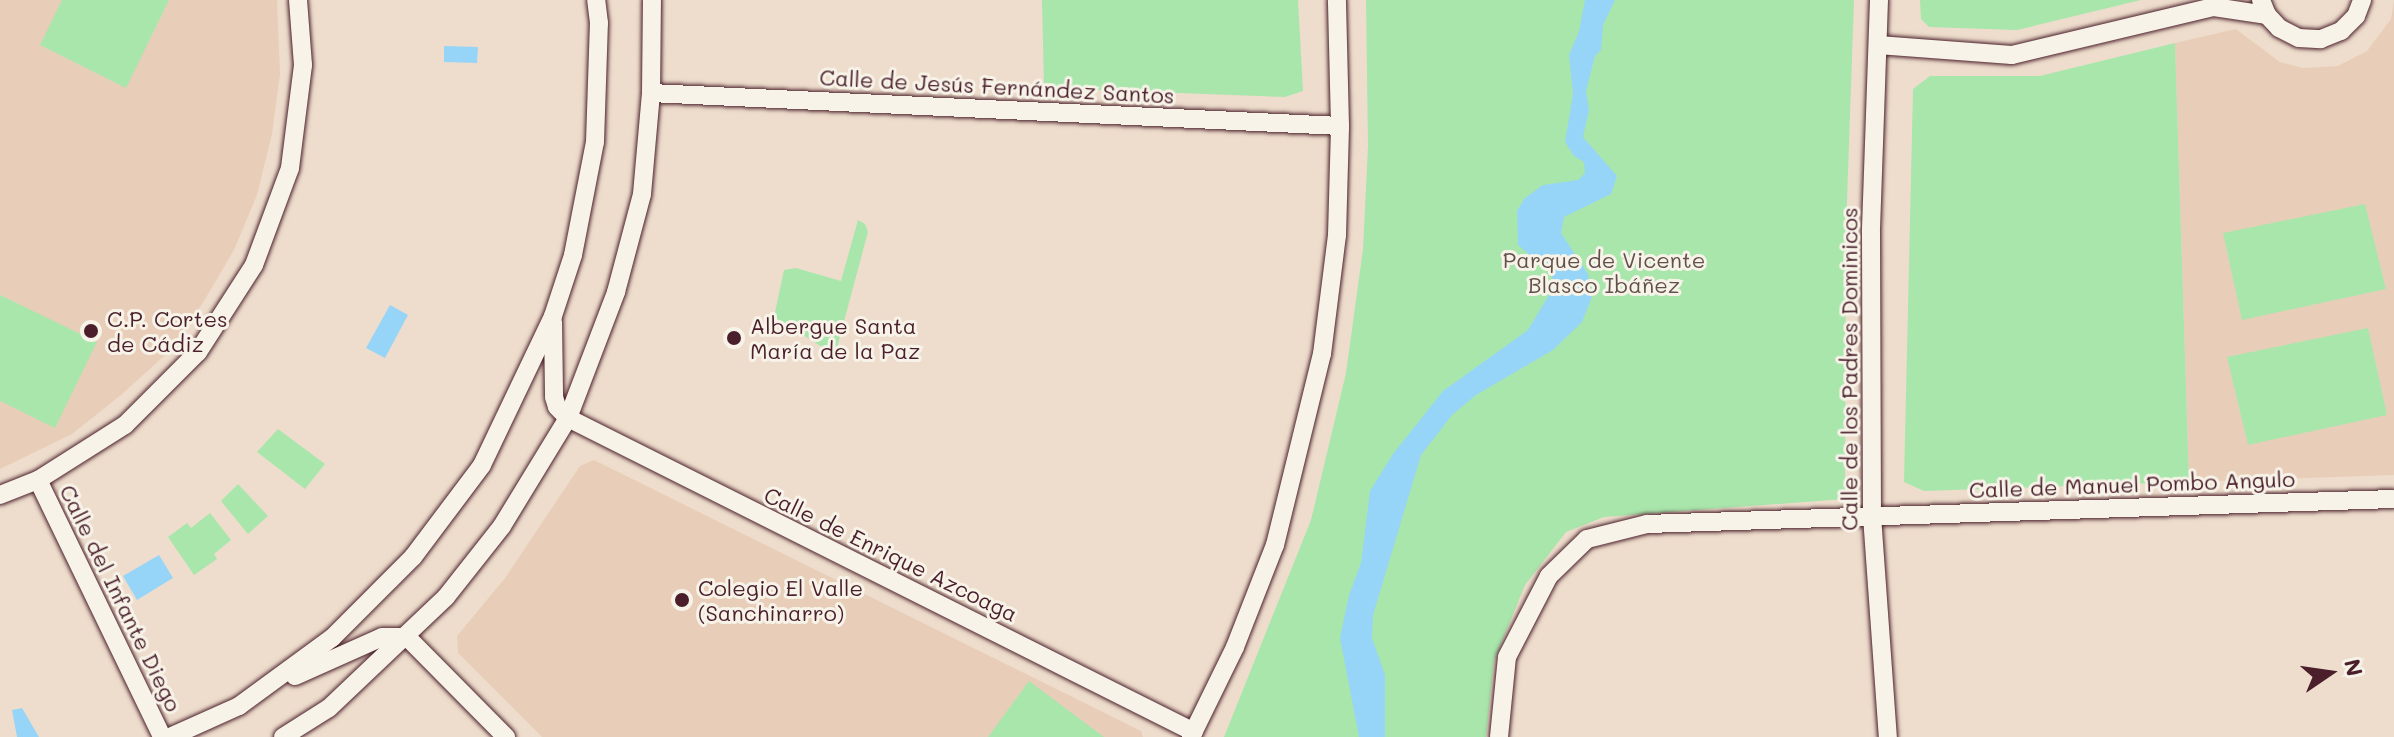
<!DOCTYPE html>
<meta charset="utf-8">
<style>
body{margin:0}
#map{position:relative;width:2394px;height:737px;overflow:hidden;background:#edc;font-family:Mali,sans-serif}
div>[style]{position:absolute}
.built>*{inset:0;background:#e8ceb9}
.green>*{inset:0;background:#a9e6ac}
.water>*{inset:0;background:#96d5f8}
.roads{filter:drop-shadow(0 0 2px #4a1f2b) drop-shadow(0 0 2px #4a1f2b)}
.minor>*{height:18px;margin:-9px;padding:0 9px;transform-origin:9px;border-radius:9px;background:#f7f3e8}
.dots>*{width:22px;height:22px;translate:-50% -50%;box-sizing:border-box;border:4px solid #f7f3e8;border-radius:50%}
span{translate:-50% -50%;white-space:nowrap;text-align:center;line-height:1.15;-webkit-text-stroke:6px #f7f3e8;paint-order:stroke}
.street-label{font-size:22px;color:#4a1f2b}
.park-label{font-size:22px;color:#62514b}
.poi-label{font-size:22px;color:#4a1f2b}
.left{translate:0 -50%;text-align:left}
.north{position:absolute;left:2290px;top:633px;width:80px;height:80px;-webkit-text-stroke:6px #f7f3e8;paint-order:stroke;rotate:77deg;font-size:22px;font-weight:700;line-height:32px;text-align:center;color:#4a1f2b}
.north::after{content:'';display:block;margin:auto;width:28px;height:36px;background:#4a1f2b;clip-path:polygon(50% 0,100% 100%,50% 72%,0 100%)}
</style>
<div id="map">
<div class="built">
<i style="clip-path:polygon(0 0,277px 0,280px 74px,272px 134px,257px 195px,234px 250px,201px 306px,164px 356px,121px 395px,72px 434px,0 469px)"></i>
<i style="clip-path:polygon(2394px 0,2394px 475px,2189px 482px,2175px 43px,2236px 29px,2280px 62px,2303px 68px,2338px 66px,2367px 51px,2391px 19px)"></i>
<i style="clip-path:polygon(594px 460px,1141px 731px,1143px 737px,542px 737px,458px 653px,457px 636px,505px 578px,580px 466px)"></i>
</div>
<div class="green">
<i style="clip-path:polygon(62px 0,169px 0,126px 88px,40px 45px)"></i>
<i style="clip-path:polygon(1042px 0,1298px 0,1303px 91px,1285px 97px,1044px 88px)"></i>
<i style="clip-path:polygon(1366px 0,1854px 0,1846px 230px,1845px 499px,1604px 517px,1566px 532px,1525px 585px,1494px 661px,1486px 737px,1224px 737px,1311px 520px,1346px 373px,1363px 249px,1368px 146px)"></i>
<i style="clip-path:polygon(1920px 0,2141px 0,2017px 30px,1929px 27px,1921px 19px)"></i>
<i style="clip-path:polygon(2175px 43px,2189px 482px,1924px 491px,1904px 482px,1913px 89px,1930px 76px,2040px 76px)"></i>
<i style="clip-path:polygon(2365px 204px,2386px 289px,2242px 320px,2223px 233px)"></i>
<i style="clip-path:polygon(858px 220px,865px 224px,868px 232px,835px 355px,774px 317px,784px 270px,796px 268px,841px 281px)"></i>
<i style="clip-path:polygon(0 295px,97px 342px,55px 428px,0 401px)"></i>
<i style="clip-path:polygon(2368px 328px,2387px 415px,2248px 445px,2227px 357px)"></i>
<i style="clip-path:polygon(278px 429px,325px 464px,305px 489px,257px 452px)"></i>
<i style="clip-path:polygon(238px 484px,268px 516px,248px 534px,221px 501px)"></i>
<i style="clip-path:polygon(210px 513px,231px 540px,214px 554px,217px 559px,194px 575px,168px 537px,187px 523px,191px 528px)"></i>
<i style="clip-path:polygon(1029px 681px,1104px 737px,988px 737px)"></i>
</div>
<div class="water">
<i style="clip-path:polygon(1585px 0,1615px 0,1603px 25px,1601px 50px,1595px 56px,1586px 91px,1589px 110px,1583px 137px,1617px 176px,1611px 194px,1564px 217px,1561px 233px,1588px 274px,1592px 297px,1582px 322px,1553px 350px,1476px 395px,1452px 415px,1421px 455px,1373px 615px,1372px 638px,1385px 675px,1385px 737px,1359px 737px,1340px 638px,1349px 595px,1361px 563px,1370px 491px,1393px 454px,1443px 391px,1528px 330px,1552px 290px,1552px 274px,1518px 245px,1517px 211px,1525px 198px,1543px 185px,1578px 180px,1585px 173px,1584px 162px,1574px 156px,1565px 142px,1573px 94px,1569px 55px,1579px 31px)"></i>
<i style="clip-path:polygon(444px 46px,478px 47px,477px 63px,444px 62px)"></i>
<i style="clip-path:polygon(390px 305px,408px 315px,385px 358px,366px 348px)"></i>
<i style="clip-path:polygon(159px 555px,173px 578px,137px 600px,123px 576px)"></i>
<i style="clip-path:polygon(22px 708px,39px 737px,17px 737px,12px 710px)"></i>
</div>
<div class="roads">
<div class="minor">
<i style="left:1879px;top:0;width:233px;rotate:92deg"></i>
<i style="left:1871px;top:233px;width:283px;rotate:89.8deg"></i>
<i style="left:1872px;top:516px;width:222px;rotate:85.9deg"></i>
<i style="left:2261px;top:0;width:16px;rotate:68deg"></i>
<i style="left:2267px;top:15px;width:18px;rotate:47deg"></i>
<i style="left:2279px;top:28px;width:22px;rotate:27deg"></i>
<i style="left:2299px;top:38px;width:22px;rotate:3deg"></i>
<i style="left:2321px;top:39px;width:22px;rotate:-22deg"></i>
<i style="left:2341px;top:31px;width:21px;rotate:-45deg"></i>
<i style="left:2356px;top:16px;width:17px;rotate:-69deg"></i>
<i style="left:1878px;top:45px;width:134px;rotate:4.3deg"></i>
<i style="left:2012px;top:55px;width:208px;rotate:-13.4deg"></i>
<i style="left:2214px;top:7px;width:54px;rotate:8.6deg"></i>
<i style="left:651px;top:93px;width:690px;rotate:2.74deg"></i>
<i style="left:553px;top:322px;width:75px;rotate:89.2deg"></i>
<i style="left:554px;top:397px;width:10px;rotate:73deg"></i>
<i style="left:557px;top:407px;width:16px;rotate:45deg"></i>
<i style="left:568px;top:418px;width:700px;rotate:26.64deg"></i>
<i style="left:38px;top:480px;width:285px;rotate:64.2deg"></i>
<i style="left:0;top:495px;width:41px;rotate:-21.5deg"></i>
<i style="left:38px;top:480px;width:103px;rotate:-32.3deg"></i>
<i style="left:125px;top:425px;width:103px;rotate:-45deg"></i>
<i style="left:198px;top:352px;width:103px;rotate:-57.2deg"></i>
<i style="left:254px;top:265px;width:103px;rotate:-69.6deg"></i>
<i style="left:290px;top:168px;width:104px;rotate:-82.8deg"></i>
<i style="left:303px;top:65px;width:65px;rotate:-94.4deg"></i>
<i style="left:295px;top:676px;width:95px;rotate:-24.1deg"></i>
<i style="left:382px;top:637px;width:25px"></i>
<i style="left:407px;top:637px;width:141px;rotate:45.3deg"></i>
<i style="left:170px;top:737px;width:76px;rotate:-24.2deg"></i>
<i style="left:239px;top:706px;width:115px;rotate:-36.2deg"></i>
<i style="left:332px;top:638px;width:115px;rotate:-45deg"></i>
<i style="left:413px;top:557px;width:115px;rotate:-53.1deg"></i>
<i style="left:482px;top:465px;width:165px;rotate:-64.5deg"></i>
<i style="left:553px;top:316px;width:64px;rotate:-71.8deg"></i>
<i style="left:573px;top:255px;width:115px;rotate:-79deg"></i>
<i style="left:595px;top:142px;width:119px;rotate:-88.1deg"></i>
<i style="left:599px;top:23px;width:23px;rotate:-97deg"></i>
<i style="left:283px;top:737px;width:54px;rotate:-32.2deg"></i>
<i style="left:329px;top:708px;width:161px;rotate:-43.5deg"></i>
<i style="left:446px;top:597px;width:90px;rotate:-51.7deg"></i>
<i style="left:502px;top:526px;width:127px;rotate:-58.6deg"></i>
<i style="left:568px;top:418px;width:135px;rotate:-69.1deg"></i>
<i style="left:616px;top:292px;width:101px;rotate:-75.1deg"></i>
<i style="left:642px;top:194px;width:101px;rotate:-84.9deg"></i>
<i style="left:651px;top:93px;width:93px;rotate:-89.4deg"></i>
<i style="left:1191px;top:737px;width:100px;rotate:-63.9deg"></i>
<i style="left:1235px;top:647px;width:110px;rotate:-68.6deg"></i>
<i style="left:1275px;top:545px;width:197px;rotate:-76.2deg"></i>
<i style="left:1322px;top:354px;width:120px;rotate:-82.8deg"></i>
<i style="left:1337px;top:235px;width:109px;rotate:-88.4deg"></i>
<i style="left:1340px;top:126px;width:126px;rotate:-91.4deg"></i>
<i style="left:1499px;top:737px;width:80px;rotate:-84.3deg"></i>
<i style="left:1507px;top:657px;width:91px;rotate:-62.6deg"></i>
<i style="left:1549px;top:576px;width:53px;rotate:-44.2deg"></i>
<i style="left:1587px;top:539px;width:62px;rotate:-14deg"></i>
<i style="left:1647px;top:524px;width:747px;rotate:-1.92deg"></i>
</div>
</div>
<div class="dots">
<i style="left:91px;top:331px;background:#4a1f2b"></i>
<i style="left:734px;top:338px;background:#4a1f2b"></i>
<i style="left:682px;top:600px;background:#4a1f2b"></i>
</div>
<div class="street-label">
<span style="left:997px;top:86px;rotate:3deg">Calle de Jesús Fernández Santos</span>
<span style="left:1849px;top:369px;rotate:-90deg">Calle de los Padres Dominicos</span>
<span style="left:2132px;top:484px;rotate:-2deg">Calle de Manuel Pombo Angulo</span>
<span style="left:891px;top:554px;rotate:26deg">Calle de Enrique Azcoaga</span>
<span style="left:121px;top:598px;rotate:64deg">Calle del Infante Diego</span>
</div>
<div class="park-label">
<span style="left:1604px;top:272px">Parque de Vicente<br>Blasco Ibáñez</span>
</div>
<div class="poi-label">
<span class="left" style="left:107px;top:331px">C.P. Cortes<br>de Cádiz</span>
<span class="left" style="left:750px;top:338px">Albergue Santa<br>María de la Paz</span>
<span class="left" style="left:698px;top:600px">Colegio El Valle<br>(Sanchinarro)</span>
</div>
<div class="north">N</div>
</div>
